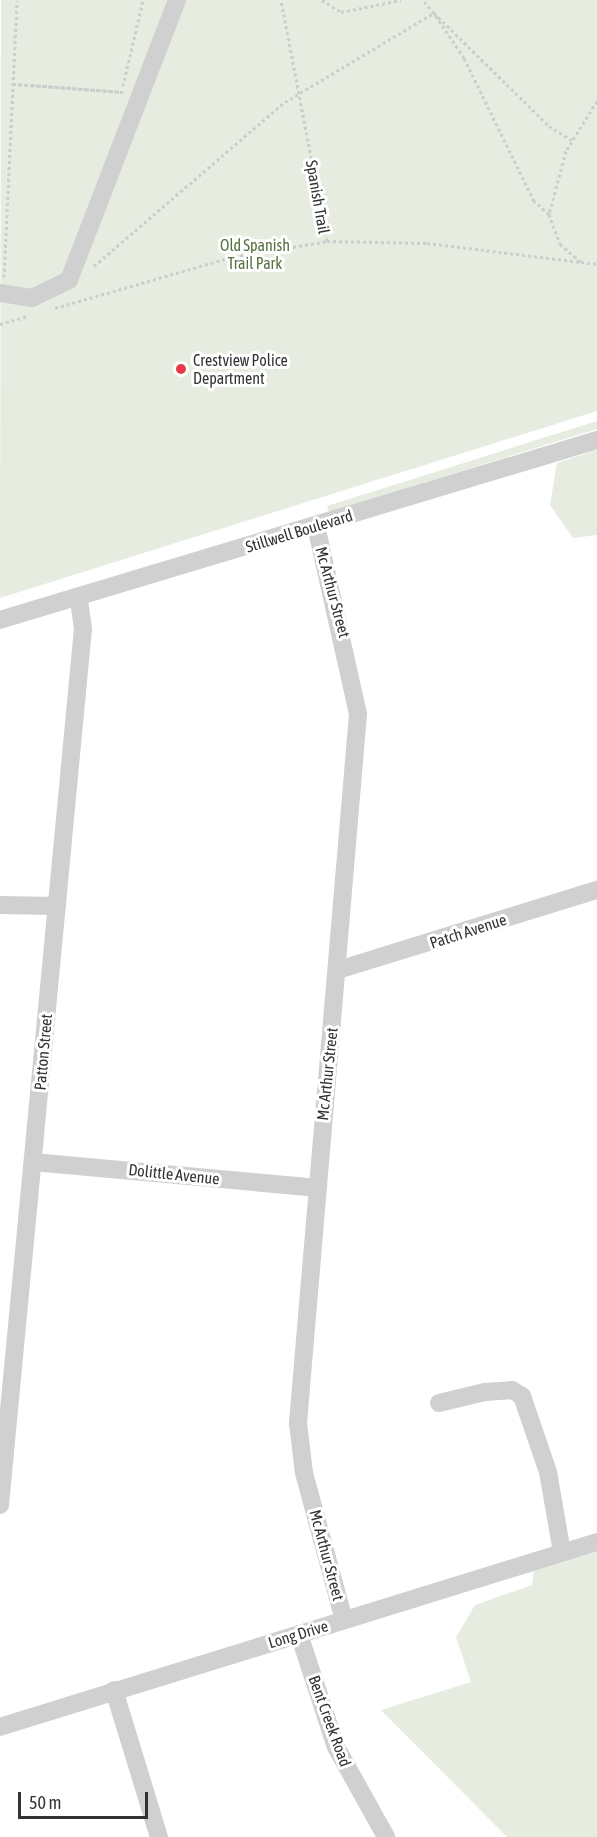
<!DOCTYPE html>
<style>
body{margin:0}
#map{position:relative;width:597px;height:1837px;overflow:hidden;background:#fff;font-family:"Asap Condensed",sans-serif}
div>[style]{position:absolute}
.green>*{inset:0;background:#e6ecdf}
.path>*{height:3px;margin-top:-1.5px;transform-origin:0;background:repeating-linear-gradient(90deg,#cdcdcd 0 3px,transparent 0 6px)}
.minor>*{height:18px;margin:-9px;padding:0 9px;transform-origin:9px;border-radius:9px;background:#d0d0d0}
.dots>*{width:16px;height:16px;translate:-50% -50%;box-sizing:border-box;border:3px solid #fff;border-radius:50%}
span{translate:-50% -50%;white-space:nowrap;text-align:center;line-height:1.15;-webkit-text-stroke:6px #fff;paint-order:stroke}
.street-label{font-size:16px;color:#333}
.park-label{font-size:16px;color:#56703f}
.poi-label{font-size:16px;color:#333}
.left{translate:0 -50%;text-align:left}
.scale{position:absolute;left:18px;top:1792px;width:130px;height:27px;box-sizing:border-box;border:3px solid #333;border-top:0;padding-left:8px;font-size:18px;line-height:21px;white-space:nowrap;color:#333;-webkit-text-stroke:4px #fff;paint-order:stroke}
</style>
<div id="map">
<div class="green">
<i style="clip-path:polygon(1px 0,597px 0,597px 411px,0 598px)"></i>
<i style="clip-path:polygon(597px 421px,597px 429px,329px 512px,327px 506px)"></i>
<i style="clip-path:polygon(597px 450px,597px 535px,573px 538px,550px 505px,557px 463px)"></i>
<i style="clip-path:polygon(597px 1552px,597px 1837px,507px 1837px,381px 1710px,471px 1682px,456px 1637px,475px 1605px,532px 1585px,534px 1571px)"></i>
</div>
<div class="path">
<i style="left:322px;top:0;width:22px;rotate:32deg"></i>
<i style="left:341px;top:12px;width:61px;rotate:-11.3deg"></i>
<i style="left:13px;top:84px;width:19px;rotate:3deg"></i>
<i style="left:32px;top:85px;width:91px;rotate:4.4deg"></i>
<i style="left:123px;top:92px;width:110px;rotate:-175.8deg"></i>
<i style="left:123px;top:86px;width:88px;rotate:-76.9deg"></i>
<i style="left:597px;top:101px;width:59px;rotate:121.8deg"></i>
<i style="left:566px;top:151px;width:65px;rotate:105.1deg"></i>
<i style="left:549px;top:214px;width:32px;rotate:70deg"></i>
<i style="left:560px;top:244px;width:28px;rotate:41deg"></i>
<i style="left:581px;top:262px;width:16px;rotate:7deg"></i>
<i style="left:549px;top:214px;width:20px;rotate:-139deg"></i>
<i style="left:534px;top:201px;width:159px;rotate:-116.1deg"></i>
<i style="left:464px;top:58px;width:54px;rotate:-123.7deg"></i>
<i style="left:434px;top:13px;width:161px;rotate:44.5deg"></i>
<i style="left:549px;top:126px;width:28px;rotate:32deg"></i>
<i style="left:327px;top:241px;width:100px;rotate:1.1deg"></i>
<i style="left:427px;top:243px;width:155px;rotate:7deg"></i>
<i style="left:94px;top:266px;width:252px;rotate:-40.7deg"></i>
<i style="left:285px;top:102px;width:174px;rotate:-30.9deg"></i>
<i style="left:434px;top:13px;width:17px;rotate:-130deg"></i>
<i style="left:4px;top:277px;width:277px;rotate:-87.3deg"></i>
<i style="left:55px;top:308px;width:180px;rotate:-16.1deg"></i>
<i style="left:228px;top:258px;width:100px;rotate:-9.7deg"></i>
<i style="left:327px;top:241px;width:245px;rotate:-100.8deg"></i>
<i style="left:0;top:324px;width:29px;rotate:-16deg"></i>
</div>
<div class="minor">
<i style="left:0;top:293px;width:32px;rotate:9deg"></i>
<i style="left:32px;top:298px;width:41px;rotate:-25.9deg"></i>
<i style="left:69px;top:280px;width:300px;rotate:-68.9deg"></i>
<i style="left:316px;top:526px;width:193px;rotate:77.4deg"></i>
<i style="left:358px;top:714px;width:712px;rotate:94.84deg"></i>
<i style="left:298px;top:1423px;width:50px;rotate:83.2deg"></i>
<i style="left:304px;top:1473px;width:152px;rotate:74.8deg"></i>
<i style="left:0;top:620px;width:624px;rotate:-16.78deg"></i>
<i style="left:0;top:905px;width:57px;rotate:1deg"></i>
<i style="left:338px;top:970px;width:271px;rotate:-17.2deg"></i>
<i style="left:33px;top:1162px;width:284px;rotate:5.2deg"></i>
<i style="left:439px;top:1403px;width:47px;rotate:-13.4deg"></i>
<i style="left:485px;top:1392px;width:27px;rotate:-4deg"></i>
<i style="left:512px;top:1390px;width:12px;rotate:31deg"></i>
<i style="left:522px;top:1396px;width:80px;rotate:71.1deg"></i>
<i style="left:548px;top:1472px;width:81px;rotate:80.1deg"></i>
<i style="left:0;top:1505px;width:880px;rotate:-84.59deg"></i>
<i style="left:83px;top:629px;width:30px;rotate:-98deg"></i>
<i style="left:299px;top:1634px;width:119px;rotate:71.9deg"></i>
<i style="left:336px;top:1747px;width:103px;rotate:60.9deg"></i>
<i style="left:114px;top:1690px;width:154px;rotate:73deg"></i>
<i style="left:0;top:1727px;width:625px;rotate:-17.22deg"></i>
</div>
<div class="dots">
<i style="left:181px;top:369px;background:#e63946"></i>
</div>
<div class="street-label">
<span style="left:318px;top:197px;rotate:80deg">Spanish Trail</span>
<span style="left:299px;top:531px;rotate:-17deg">Stillwell Boulevard</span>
<span style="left:333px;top:592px;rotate:75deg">Mc Arthur Street</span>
<span style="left:468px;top:931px;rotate:-18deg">Patch Avenue</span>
<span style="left:43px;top:1052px;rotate:-85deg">Patton Street</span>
<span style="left:327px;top:1074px;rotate:-84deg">Mc Arthur Street</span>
<span style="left:174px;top:1174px;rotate:6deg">Dolittle Avenue</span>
<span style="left:327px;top:1555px;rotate:75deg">Mc Arthur Street</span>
<span style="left:298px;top:1634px;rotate:-17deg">Long Drive</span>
<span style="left:330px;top:1721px;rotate:70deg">Bent Creek Road</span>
</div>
<div class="park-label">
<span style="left:255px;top:254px">Old Spanish<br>Trail Park</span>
</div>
<div class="poi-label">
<span class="left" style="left:193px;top:369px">Crestview Police<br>Department</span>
</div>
<div class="scale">50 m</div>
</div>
